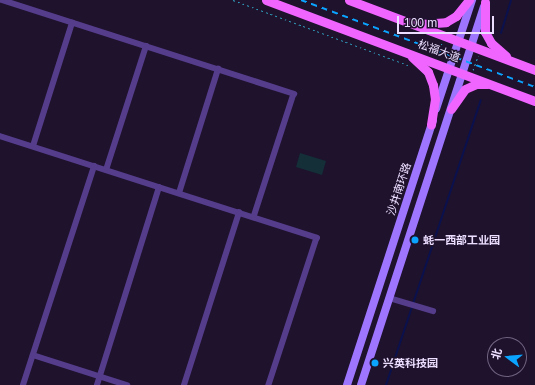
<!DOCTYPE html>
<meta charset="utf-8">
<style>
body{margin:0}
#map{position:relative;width:535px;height:385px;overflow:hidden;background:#1e122d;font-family:Arial,"Noto Sans SC",sans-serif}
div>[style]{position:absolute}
.green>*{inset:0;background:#142f37}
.stream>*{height:2px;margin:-1px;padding:0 1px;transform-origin:1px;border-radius:1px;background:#0b114d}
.path>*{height:1px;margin-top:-0.5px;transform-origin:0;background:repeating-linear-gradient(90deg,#30a1c0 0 2px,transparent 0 5px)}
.minor>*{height:5.5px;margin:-2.75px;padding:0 2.75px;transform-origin:2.75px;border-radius:2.75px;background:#563d8c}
.secondary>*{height:8px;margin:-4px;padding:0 4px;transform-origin:4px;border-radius:4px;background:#9e75ff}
.primary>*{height:9px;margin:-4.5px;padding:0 4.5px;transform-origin:4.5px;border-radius:4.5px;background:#f065ff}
.rail>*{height:2px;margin-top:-1px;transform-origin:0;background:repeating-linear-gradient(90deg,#0aa3ff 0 6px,transparent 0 11px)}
.dots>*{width:11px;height:11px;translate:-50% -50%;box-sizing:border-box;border:2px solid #1e122d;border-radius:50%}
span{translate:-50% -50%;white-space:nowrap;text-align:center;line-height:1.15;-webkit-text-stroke:3px #1e122d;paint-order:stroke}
.street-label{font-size:11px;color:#ebdeff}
.poi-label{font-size:11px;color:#ebdeff;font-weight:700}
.left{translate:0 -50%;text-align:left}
.north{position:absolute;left:487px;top:337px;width:40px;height:40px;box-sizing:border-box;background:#1e122d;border:1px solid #706481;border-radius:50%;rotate:286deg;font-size:11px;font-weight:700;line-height:16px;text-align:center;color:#ebdeff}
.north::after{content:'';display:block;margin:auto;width:14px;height:18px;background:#0aa3ff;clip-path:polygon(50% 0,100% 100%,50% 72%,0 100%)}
.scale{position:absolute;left:397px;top:16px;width:97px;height:18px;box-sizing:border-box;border:2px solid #ebdeff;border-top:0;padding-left:5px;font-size:12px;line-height:14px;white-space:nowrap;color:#ebdeff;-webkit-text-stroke:3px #1e122d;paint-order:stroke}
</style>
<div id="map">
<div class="green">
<i style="clip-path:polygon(300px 153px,326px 161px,322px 175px,296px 167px)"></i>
</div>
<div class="stream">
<i style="left:501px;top:33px;width:34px;rotate:-73deg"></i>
<i style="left:386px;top:385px;width:300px;rotate:-71.6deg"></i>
</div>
<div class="path">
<i style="left:233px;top:0;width:189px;rotate:20.4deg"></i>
<i style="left:438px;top:55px;width:13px;rotate:-72deg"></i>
<i style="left:473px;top:70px;width:15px;rotate:-70deg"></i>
</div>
<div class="minor">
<i style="left:2px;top:0;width:307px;rotate:17.8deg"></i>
<i style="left:294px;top:94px;width:129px;rotate:108deg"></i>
<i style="left:0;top:136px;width:333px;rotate:17.8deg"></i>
<i style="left:317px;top:238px;width:155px;rotate:108.1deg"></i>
<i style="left:33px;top:146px;width:129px;rotate:-72.4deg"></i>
<i style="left:106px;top:170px;width:130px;rotate:-72.1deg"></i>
<i style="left:179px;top:193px;width:130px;rotate:-72.5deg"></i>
<i style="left:389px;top:298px;width:46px;rotate:16.5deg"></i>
<i style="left:33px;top:355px;width:99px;rotate:17.7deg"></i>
<i style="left:23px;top:385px;width:230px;rotate:-72deg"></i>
<i style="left:97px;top:385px;width:207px;rotate:-72.6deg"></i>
<i style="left:184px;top:385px;width:181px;rotate:-72.3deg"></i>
</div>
<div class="secondary">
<i style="left:436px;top:109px;width:115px;rotate:-71.7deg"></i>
<i style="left:347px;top:385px;width:278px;rotate:-72deg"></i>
<i style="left:361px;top:385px;width:398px;rotate:-72deg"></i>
</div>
<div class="primary">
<i style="left:266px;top:0;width:287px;rotate:20.6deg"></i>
<i style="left:349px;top:0;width:199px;rotate:20.6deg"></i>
<i style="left:485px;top:2px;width:30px;rotate:90deg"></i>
<i style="left:485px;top:32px;width:13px;rotate:61deg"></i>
<i style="left:491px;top:43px;width:20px;rotate:41deg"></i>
<i style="left:420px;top:24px;width:26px;rotate:-4deg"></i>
<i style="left:446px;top:22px;width:12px;rotate:-31deg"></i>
<i style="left:456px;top:16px;width:21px;rotate:-51deg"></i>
<i style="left:412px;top:57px;width:22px;rotate:43deg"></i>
<i style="left:428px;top:72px;width:14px;rotate:69deg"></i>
<i style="left:433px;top:85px;width:14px;rotate:82deg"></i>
<i style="left:435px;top:99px;width:26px;rotate:99deg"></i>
<i style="left:451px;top:109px;width:24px;rotate:-55deg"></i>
<i style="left:465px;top:89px;width:12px;rotate:-24deg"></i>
<i style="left:476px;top:84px;width:11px"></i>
</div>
<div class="rail">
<i style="left:301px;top:0;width:250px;rotate:20.4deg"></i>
</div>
<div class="dots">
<i style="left:415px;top:240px;background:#0aa3ff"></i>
<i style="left:375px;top:363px;background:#0aa3ff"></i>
</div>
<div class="street-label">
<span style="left:439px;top:51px;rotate:20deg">松福大道</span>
<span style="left:399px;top:189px;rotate:-72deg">沙井南环路</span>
</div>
<div class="poi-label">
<span class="left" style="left:423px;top:240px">蚝一西部工业园</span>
<span class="left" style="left:383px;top:363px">兴英科技园</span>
</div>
<div class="north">北</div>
<div class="scale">100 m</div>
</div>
